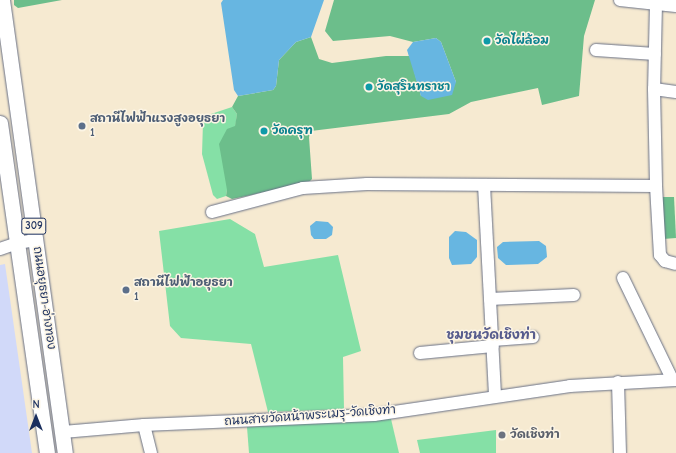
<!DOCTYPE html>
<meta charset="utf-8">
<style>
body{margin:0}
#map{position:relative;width:676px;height:453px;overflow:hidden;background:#f6ead1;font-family:"Comic Neue","Playpen Sans Thai",sans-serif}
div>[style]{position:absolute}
.built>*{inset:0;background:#d1d9f9}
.green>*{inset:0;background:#85e0a6}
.forest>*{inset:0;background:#6cbe8b}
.water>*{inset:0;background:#67b6e1}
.roads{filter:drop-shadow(0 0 1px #687086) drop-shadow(0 0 1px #687086)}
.minor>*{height:12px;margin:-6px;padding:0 6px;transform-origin:6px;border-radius:6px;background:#fff}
.major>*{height:15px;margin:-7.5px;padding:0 7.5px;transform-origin:7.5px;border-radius:7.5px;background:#fff}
.dots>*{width:11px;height:11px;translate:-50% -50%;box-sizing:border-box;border:2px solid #fcf5e5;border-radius:50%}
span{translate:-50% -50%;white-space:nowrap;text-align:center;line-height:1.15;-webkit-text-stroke:3px #fcf5e5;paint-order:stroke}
.shield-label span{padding:1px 3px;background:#fcf5e5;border:1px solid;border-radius:3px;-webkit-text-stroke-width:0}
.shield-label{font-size:11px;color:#1b2f5e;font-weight:700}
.culture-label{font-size:12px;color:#0d838f;font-weight:700}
.left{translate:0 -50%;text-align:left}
.service-label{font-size:12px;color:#4e5e75;font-weight:700}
.street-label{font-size:12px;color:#1b2f5e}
.worship-label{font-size:12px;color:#5b616d;font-weight:700}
.neighbourhood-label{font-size:13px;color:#575c8d;font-weight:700}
.north{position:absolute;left:16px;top:397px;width:40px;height:40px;-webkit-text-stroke:3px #fcf5e5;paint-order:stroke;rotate:0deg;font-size:11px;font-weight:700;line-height:16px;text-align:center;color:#1b2f5e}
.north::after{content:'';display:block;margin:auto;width:14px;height:18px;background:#1b2f5e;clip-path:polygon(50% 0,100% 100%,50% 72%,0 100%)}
</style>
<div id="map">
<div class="built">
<i style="clip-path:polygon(5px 264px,32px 453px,0 453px,0 265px)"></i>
</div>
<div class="green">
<i style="clip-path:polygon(232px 107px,237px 114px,227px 190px,226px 196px,217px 199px,213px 195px,202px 154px,203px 123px,211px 114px)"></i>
<i style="clip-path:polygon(230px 219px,255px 234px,264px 267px,338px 255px,361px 351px,343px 357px,344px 409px,268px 412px,251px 344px,181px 338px,170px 326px,159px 231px)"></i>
<i style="clip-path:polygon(391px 419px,399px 453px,249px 453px,247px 427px)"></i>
<i style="clip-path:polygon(496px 430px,496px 453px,420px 453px,417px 440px)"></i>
</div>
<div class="forest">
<i style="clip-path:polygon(14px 0,62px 0,18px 8px,14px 5px)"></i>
<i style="clip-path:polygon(334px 0,595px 0,584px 36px,579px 96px,542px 105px,538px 88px,471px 102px,449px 114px,311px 131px,309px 137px,312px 179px,308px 183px,232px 199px,226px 196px,227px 190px,219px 144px,227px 129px,235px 126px,237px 114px,232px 107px,238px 96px,273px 90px,276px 86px,279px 60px,296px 42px,311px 37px,319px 59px,332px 63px,386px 56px,410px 56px,421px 96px,456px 82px,441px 42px,436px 38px,413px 42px,390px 36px,333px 41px,325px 31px)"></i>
<i style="clip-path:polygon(661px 197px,674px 197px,676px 238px,663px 239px)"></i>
</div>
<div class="water">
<i style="clip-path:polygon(223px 0,324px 0,311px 37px,296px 42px,279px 60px,276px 86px,273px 90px,238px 96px,234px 90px,221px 3px)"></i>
<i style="clip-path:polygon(436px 38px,441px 42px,456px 82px,452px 95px,428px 100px,421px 96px,407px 50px,413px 42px)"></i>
<i style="clip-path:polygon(316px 221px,328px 222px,333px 227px,332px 235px,326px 239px,314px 239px,311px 235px,310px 226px)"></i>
<i style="clip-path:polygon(455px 231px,466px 232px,477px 240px,477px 257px,471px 264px,452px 265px,449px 258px,449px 237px)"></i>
<i style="clip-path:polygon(539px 241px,546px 246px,547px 257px,538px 264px,506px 265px,498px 258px,497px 247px,503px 242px)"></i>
</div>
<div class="roads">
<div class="minor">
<i style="left:620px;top:0;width:56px;rotate:6.1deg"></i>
<i style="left:656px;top:4px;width:85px;rotate:91.3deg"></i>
<i style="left:654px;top:89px;width:97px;rotate:88.8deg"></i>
<i style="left:656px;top:186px;width:69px;rotate:86.7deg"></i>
<i style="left:660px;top:255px;width:8px;rotate:50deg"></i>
<i style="left:665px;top:261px;width:11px;rotate:15deg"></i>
<i style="left:596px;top:50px;width:59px;rotate:3.9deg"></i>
<i style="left:654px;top:89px;width:22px;rotate:8deg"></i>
<i style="left:484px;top:185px;width:210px;rotate:87deg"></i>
<i style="left:212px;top:212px;width:94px;rotate:-14.8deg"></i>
<i style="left:303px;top:188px;width:64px;rotate:-3.6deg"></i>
<i style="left:367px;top:184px;width:289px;rotate:0.4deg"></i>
<i style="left:0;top:249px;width:18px;rotate:-19deg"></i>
<i style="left:17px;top:243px;width:19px;rotate:-9deg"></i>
<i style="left:623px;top:278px;width:112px;rotate:64.1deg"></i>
<i style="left:490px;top:299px;width:84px;rotate:-2.7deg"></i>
<i style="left:493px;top:340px;width:40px;rotate:-4.3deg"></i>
<i style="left:420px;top:353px;width:73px;rotate:-5.5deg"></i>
<i style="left:618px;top:382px;width:71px;rotate:88.4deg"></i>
<i style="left:144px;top:425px;width:29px;rotate:76deg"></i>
<i style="left:63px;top:432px;width:81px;rotate:-4.9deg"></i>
<i style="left:144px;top:425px;width:230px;rotate:-2.5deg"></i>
<i style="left:374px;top:415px;width:198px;rotate:-8.4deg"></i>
<i style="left:570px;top:386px;width:106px;rotate:-3.2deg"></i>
</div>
<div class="major">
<i style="left:2px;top:0;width:457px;rotate:82.1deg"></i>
<i style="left:0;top:123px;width:333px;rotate:81.9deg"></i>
</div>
</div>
<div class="dots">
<i style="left:487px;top:41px;background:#0f9aa8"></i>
<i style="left:369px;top:87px;background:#0f9aa8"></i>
<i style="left:82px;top:126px;background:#5c6f8a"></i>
<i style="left:264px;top:131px;background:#0f9aa8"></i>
<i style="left:126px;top:290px;background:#5c6f8a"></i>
<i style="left:502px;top:435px;background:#6b7280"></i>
</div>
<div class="shield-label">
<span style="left:34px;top:226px">309</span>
</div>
<div class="culture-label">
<span class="left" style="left:495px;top:41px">วัดไผ่ล้อม</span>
<span class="left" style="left:377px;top:87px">วัดสุรินทราชา</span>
<span class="left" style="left:272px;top:131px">วัดครุฑ</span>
</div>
<div class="service-label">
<span class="left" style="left:90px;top:126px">สถานีไฟฟ้าแรงสูงอยุธยา<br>1</span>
<span class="left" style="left:134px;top:290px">สถานีไฟฟ้าอยุธยา<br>1</span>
</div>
<div class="street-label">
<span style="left:44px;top:298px;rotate:82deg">ถนนอยุธยา-อ่างทอง</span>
<span style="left:310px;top:416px;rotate:-4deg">ถนนสายวัดหน้าพระเมรุ-วัดเชิงท่า</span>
</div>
<div class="worship-label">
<span class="left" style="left:510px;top:435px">วัดเชิงท่า</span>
</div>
<div class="neighbourhood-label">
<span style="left:491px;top:335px">ชุมชนวัดเชิงท่า</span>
</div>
<div class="north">N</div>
</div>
